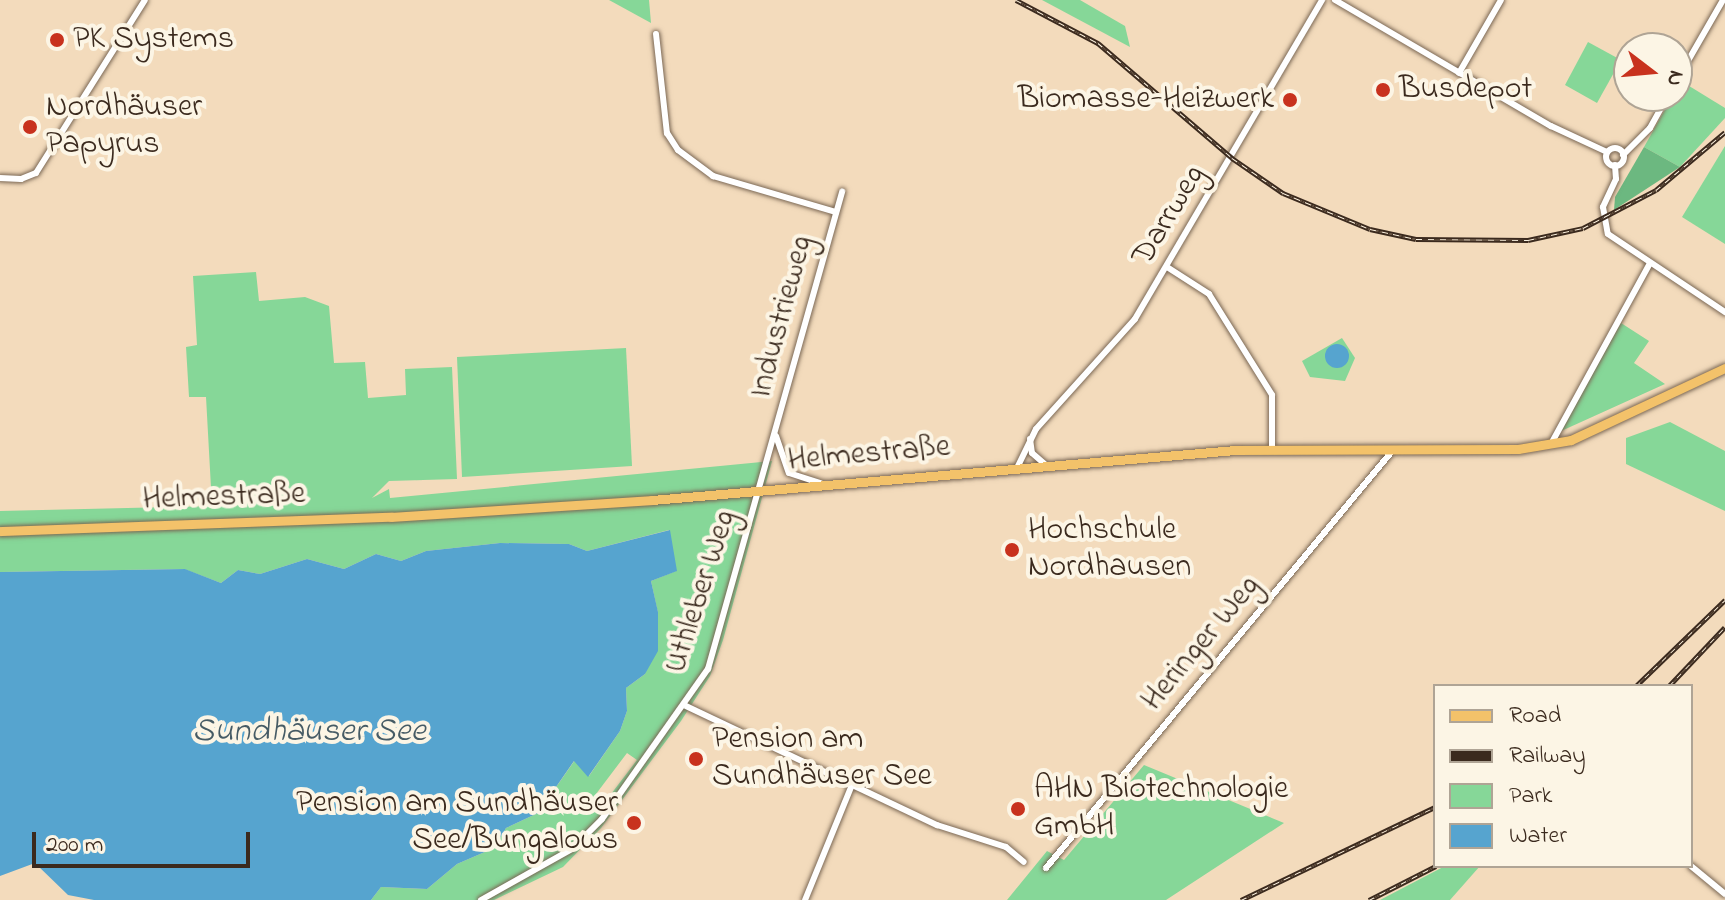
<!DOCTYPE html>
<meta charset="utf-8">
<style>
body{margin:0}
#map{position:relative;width:1725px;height:900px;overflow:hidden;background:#f3dbbc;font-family:"Indie Flower",sans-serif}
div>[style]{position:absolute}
.green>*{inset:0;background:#86d798}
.forest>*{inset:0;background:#6cb880}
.water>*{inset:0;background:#56a4cf}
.round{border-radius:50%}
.roads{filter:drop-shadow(0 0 2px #7b6855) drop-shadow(0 0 2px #7b6855)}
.minor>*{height:6px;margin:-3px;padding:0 3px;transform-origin:3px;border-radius:3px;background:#fff}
.minor>.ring{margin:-3px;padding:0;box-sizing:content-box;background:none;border:6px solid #fff;border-radius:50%}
.primary>*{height:9px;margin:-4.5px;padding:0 4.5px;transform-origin:4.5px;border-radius:4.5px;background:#f3c26a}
.rail>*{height:5px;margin-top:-2.5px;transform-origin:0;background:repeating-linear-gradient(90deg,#fcf5e5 0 6px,#3b2a1e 0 12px);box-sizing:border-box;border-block:2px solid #3b2a1e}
.dots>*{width:22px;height:22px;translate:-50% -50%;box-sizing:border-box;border:4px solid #fcf5e5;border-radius:50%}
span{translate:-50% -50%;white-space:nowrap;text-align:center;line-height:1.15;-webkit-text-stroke:8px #fcf5e5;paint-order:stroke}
.poi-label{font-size:32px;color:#3b2a1e}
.left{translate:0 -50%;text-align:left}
.right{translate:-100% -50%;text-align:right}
.street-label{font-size:32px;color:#3b2a1e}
.water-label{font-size:34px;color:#465b65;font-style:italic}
.legend{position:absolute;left:1433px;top:684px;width:260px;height:184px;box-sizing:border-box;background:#fcf5e5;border:2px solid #afa495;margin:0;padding:10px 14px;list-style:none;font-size:24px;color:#3b2a1e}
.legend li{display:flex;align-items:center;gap:16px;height:40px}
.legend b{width:40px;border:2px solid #afa495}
.north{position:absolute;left:1613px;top:32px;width:80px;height:80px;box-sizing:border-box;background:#fcf5e5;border:2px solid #afa495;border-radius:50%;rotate:106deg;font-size:22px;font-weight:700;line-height:32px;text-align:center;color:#3b2a1e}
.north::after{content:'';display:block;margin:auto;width:28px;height:36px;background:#c8321e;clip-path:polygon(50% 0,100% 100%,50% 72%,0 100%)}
.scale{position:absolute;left:32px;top:832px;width:218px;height:36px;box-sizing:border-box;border:4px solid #3b2a1e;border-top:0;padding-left:10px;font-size:24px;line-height:28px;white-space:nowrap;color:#3b2a1e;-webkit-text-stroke:6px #fcf5e5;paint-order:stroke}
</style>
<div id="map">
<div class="green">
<i style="clip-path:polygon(609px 0,649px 0,651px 23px)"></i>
<i style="clip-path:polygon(1042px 0,1080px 0,1125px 26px,1130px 47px)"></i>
<i style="clip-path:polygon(1588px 42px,1621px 60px,1597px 103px,1565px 85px)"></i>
<i style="clip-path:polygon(1681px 81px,1725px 108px,1725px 118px,1680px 167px,1644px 147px)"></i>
<i style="clip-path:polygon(1725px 146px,1725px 244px,1682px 217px)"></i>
<i style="clip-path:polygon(evenodd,256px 272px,259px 301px,305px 297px,329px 306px,334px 363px,365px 362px,368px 398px,406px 395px,405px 369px,452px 367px,457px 479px,389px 481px,372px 498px,389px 489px,390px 498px,772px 461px,723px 640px,710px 676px,681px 721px,601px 828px,563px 867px,494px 900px,371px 900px,381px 887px,427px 889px,457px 864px,494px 848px,506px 828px,538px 813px,575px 760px,589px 776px,620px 731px,627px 711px,626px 688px,645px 674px,658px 613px,651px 581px,676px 571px,669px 530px,587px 551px,569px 544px,500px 543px,426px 551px,401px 561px,376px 554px,344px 569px,307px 559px,260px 574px,238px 570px,221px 583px,184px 569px,0 572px,0 511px,212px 506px,206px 397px,189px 397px,186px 347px,197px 345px,193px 276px,256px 272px,627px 753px,637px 760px,605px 802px,596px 794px,627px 753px)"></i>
<i style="clip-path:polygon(1621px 323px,1649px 341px,1634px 363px,1665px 384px,1559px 432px)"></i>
<i style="clip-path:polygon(1342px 338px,1355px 358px,1345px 381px,1310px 377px,1302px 361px)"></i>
<i style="clip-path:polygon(626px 348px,632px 466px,462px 477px,457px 357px)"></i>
<i style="clip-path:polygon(1670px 422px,1725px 451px,1725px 511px,1626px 464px,1626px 438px)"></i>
<i style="clip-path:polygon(1144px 765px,1284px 823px,1166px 900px,1007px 900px,1047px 851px,1064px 860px)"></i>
<i style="clip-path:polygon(1445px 866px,1480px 866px,1450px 900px,1380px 900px)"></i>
</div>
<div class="forest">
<i style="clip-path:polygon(1644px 147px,1680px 167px,1614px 210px,1615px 197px)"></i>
</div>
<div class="water">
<i class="round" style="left:1325px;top:344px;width:24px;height:24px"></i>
<i style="clip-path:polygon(670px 530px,677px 571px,651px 581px,658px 612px,658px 651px,645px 674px,626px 688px,627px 711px,620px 731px,588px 777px,574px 761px,538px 813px,506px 828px,494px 848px,457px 864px,427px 889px,381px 887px,371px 900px,94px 900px,68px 895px,35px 863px,0 876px,0 572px,185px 569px,221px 583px,238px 570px,260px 574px,307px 559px,344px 569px,376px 554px,401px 561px,426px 551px,500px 543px,569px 544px,587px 551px)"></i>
</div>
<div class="roads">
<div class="minor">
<i style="left:1335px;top:0;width:250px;rotate:30.3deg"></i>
<i style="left:1551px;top:126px;width:62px;rotate:24.9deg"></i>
<i style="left:656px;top:34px;width:100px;rotate:83.7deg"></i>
<i style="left:667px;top:133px;width:20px;rotate:57deg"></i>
<i style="left:678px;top:150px;width:44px;rotate:36.6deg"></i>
<i style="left:713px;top:176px;width:128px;rotate:16.3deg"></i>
<i style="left:1459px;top:73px;width:84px;rotate:-60.1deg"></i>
<i style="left:1677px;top:80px;width:92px;rotate:-60.1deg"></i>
<i class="ring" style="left:1606px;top:148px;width:12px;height:12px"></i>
<i style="left:1623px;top:155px;width:38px;rotate:-45deg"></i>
<i style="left:1650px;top:128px;width:37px;rotate:-61deg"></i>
<i style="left:1615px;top:165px;width:14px;rotate:86deg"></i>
<i style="left:1616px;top:179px;width:31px;rotate:115deg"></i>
<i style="left:1603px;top:207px;width:27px;rotate:80deg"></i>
<i style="left:1608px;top:234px;width:141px;rotate:33.7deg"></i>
<i style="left:0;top:178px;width:21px;rotate:3deg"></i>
<i style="left:21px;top:179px;width:16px;rotate:-22deg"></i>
<i style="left:36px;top:173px;width:204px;rotate:-57.8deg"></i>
<i style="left:1167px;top:267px;width:50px;rotate:32.7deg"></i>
<i style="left:1209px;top:294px;width:119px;rotate:58deg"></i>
<i style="left:1272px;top:395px;width:53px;rotate:90deg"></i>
<i style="left:776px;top:436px;width:39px;rotate:71deg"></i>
<i style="left:789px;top:473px;width:33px;rotate:18deg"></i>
<i style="left:1030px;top:439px;width:14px;rotate:82deg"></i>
<i style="left:1032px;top:453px;width:18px;rotate:41deg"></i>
<i style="left:1551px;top:444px;width:206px;rotate:-61.3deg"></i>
<i style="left:1017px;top:468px;width:43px;rotate:-64deg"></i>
<i style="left:1036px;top:429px;width:148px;rotate:-48deg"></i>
<i style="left:1135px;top:319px;width:370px;rotate:-59.6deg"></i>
<i style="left:686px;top:706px;width:278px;rotate:25.4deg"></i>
<i style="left:937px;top:825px;width:72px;rotate:17.7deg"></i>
<i style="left:1006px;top:847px;width:23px;rotate:40deg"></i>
<i style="left:1691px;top:866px;width:44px;rotate:39.5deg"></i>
<i style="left:1046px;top:868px;width:543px;rotate:-50.3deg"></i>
<i style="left:481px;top:900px;width:104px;rotate:-29.3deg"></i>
<i style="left:572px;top:849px;width:42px;rotate:-45deg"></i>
<i style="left:602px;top:819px;width:184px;rotate:-54.8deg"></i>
<i style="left:708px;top:669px;width:496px;rotate:-74.3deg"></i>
<i style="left:805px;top:900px;width:124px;rotate:-67.8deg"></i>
</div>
<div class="primary">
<i style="left:0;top:531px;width:391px;rotate:-2.1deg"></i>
<i style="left:391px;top:517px;width:262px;rotate:-3.7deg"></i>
<i style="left:652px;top:500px;width:585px;rotate:-4.9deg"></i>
<i style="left:1235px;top:450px;width:283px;rotate:-0.2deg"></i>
<i style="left:1518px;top:449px;width:54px;rotate:-9.6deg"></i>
<i style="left:1571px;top:440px;width:170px;rotate:-25.1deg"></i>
</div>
</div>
<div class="rail">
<i style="left:1016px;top:0;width:93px;rotate:27.7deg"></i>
<i style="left:1098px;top:43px;width:177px;rotate:40.6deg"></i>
<i style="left:1232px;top:158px;width:62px;rotate:34.5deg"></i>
<i style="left:1283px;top:193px;width:94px;rotate:22.5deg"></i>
<i style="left:1370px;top:229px;width:47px;rotate:12.3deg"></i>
<i style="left:1416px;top:239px;width:112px;rotate:0.5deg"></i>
<i style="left:1528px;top:240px;width:56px;rotate:-12.3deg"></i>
<i style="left:1583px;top:228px;width:82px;rotate:-27.5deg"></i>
<i style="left:1656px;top:190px;width:90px;rotate:-40deg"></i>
<i style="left:1636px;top:686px;width:124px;rotate:-44deg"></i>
<i style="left:1669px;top:686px;width:81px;rotate:-46.5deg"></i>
<i style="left:1241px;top:900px;width:215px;rotate:-25.6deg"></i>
<i style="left:1369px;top:900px;width:75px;rotate:-26.9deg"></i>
</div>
<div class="dots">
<i style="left:57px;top:40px;background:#c8321e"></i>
<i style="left:1383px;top:90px;background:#c8321e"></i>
<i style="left:1290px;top:100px;background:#c8321e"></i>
<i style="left:30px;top:127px;background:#c8321e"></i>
<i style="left:1012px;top:550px;background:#c8321e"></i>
<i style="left:696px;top:759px;background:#c8321e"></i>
<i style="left:1018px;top:809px;background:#c8321e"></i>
<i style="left:634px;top:823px;background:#c8321e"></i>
</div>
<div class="poi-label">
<span class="left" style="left:73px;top:40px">PK Systems</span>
<span class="left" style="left:1399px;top:90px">Busdepot</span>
<span class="right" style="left:1274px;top:100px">Biomasse-Heizwerk</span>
<span class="left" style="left:46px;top:127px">Nordhäuser<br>Papyrus</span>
<span class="left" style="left:1028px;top:550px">Hochschule<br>Nordhausen</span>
<span class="left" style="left:712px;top:759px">Pension am<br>Sundhäuser See</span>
<span class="left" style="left:1034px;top:809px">AHN Biotechnologie<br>GmbH</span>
<span class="right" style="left:618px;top:823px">Pension am Sundhäuser<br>See/Bungalows</span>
</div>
<div class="street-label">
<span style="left:1170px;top:216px;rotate:-59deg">Darrweg</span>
<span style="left:783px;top:317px;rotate:-75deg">Industrieweg</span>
<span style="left:869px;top:455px;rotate:-5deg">Helmestraße</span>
<span style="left:224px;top:498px;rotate:-2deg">Helmestraße</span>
<span style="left:702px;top:592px;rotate:-72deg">Uthleber Weg</span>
<span style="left:1202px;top:644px;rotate:-50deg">Heringer Weg</span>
</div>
<div class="water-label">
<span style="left:309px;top:733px">Sundhäuser See</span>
</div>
<ul class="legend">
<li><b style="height:10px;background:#f3c26a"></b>Road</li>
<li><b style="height:10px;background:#3b2a1e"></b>Railway</li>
<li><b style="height:22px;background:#86d798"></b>Park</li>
<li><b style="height:22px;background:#56a4cf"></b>Water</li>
</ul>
<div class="north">N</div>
<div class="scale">200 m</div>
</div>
